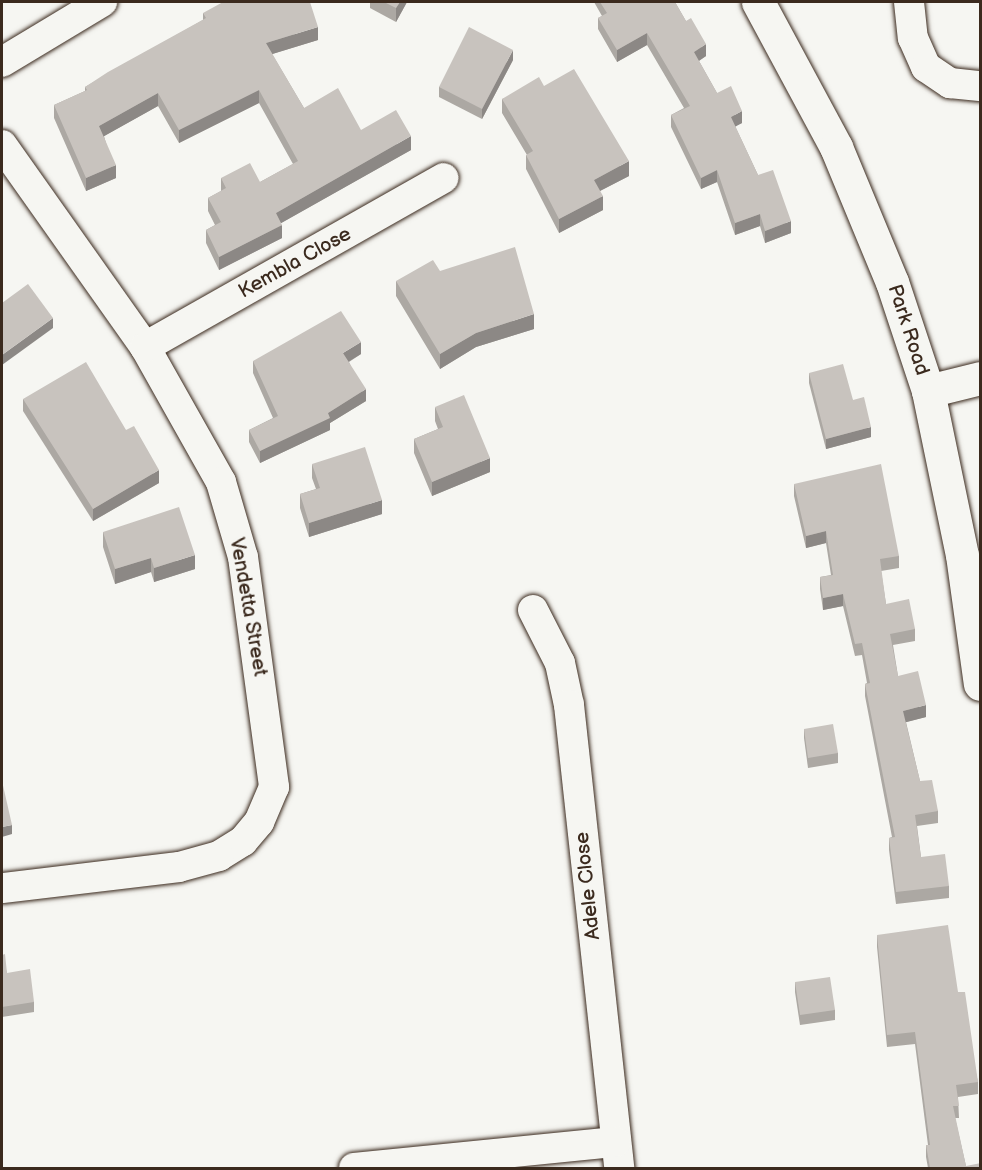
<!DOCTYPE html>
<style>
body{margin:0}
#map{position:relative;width:982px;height:1170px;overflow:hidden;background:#f6f6f2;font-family:"Balsamiq Sans",sans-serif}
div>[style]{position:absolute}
.roads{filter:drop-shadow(0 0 2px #3b2a1e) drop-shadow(0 0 2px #3b2a1e)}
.minor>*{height:30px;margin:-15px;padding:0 15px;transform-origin:15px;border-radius:15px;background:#f6f6f2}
.tertiary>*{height:33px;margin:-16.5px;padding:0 16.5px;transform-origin:16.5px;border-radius:16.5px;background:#f6f6f2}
.wall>*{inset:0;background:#aca8a3}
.shaded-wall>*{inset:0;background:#8c8885}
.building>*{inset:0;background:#c8c3be}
span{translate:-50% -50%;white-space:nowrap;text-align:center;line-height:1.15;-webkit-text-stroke:4.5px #f6f6f2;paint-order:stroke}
.street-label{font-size:20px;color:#3b2a1e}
.frame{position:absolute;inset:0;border:3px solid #3b2a1e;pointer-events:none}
</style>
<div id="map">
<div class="roads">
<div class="minor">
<i style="left:909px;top:2px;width:36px;rotate:84deg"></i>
<i style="left:913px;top:38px;width:32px;rotate:66deg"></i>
<i style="left:926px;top:67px;width:29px;rotate:34deg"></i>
<i style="left:950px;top:83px;width:30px;rotate:6deg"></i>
<i style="left:2px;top:62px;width:117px;rotate:-31deg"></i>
<i style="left:2px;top:145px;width:247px;rotate:54.7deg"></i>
<i style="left:145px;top:347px;width:155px;rotate:60.6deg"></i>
<i style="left:221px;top:482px;width:78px;rotate:73.7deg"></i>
<i style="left:243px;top:557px;width:232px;rotate:82.3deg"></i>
<i style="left:274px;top:787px;width:38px;rotate:113deg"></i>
<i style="left:259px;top:822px;width:25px;rotate:130deg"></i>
<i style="left:243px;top:841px;width:28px;rotate:148deg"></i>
<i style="left:219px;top:856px;width:41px;rotate:164.6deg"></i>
<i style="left:179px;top:867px;width:178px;rotate:173.2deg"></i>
<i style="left:145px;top:347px;width:343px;rotate:-29.5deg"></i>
<i style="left:533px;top:610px;width:59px;rotate:63deg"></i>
<i style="left:560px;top:663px;width:43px;rotate:77.9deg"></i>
<i style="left:569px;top:705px;width:466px;rotate:83.8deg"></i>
<i style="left:354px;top:1168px;width:263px;rotate:-5.7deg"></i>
</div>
<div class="tertiary">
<i style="left:758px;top:2px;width:165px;rotate:61.7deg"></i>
<i style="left:836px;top:147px;width:146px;rotate:67.5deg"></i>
<i style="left:892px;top:282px;width:115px;rotate:71.7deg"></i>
<i style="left:928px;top:391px;width:167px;rotate:78.3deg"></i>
<i style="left:962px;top:555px;width:130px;rotate:82.1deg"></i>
<i style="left:928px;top:391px;width:54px;rotate:-14deg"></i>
</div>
</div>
<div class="wall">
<i style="clip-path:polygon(370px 2px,407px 2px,396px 22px,370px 8px)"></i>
<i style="clip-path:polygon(594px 2px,675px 2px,706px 56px,699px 61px,717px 93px,742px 123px,735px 126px,758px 175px,791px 233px,765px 243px,760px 226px,735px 235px,717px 182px,701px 189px,671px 127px,671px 115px,684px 108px,647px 45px,617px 62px,598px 29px,598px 18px,602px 16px)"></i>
<i style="clip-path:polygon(203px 13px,318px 40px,272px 54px,304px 108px,411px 150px,281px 223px,282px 238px,219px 270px,206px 243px,206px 230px,215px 225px,208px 211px,208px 198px,221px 191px,221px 178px,260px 182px,293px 164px,259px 103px,179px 143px,158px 106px,104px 136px,116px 178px,86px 191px,54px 118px,54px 105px,85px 91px,85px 87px,203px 20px)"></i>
<i style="clip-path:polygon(513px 60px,482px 119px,439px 97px,439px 87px)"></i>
<i style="clip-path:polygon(544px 86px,629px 176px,600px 191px,603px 210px,559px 233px,526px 169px,526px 155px,527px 155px,502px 113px,502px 99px)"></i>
<i style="clip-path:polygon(396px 281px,534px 329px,476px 347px,440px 369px,396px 296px)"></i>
<i style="clip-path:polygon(361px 354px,349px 362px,366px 401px,330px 423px,330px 430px,260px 463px,249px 442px,249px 430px,273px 418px,253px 373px,253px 361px)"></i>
<i style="clip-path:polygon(809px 373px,853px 400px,871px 437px,826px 449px,809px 383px)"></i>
<i style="clip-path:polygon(23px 399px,126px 430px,159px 483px,93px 521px,23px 411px)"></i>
<i style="clip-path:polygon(435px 407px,490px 472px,432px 496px,414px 453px,414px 439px,438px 429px,435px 421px)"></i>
<i style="clip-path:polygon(312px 464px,382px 514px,309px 537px,300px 508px,300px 494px,316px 489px,312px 478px)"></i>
<i style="clip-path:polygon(794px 484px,899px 556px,899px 568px,881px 571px,886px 604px,915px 629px,915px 641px,893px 645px,898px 676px,926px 717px,906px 722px,920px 781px,938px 811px,938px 823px,917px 826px,921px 857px,949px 886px,949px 898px,896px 904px,889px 850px,889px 838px,892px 837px,865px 696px,865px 684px,867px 683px,862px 655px,855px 656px,843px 606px,823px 610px,820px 589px,820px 577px,831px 575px,826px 543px,806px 548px,794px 496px)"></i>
<i style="clip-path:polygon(103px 532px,195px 569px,154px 582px,151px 572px,115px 584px,103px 547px)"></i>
<i style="clip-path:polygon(804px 729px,838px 753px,838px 763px,808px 768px,804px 738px)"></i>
<i style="clip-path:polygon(877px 935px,958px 992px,978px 1082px,978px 1094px,958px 1097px,959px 1118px,955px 1118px,966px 1166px,981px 1168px,928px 1168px,926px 1157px,926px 1145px,928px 1145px,915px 1044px,887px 1047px,877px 947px)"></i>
<i style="clip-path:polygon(2px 955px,7px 973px,34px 1002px,34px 1012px,2px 1017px)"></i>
<i style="clip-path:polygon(795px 982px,835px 1010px,835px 1020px,800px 1025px,795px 992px)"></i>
</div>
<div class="shaded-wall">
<i style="clip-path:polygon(400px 2px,407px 2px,396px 22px,396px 8px)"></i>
<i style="clip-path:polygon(318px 27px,318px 40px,266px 56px,266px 43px)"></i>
<i style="clip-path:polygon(647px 33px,647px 45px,617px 62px,617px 50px)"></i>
<i style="clip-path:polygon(706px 44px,706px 56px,694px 64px,694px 52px)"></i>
<i style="clip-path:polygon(513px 50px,513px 60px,482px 119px,482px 109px)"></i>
<i style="clip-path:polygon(259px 90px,259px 103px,179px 143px,179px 130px)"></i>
<i style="clip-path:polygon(158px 93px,158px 106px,99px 139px,99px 126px)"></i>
<i style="clip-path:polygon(742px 111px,742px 123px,731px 129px,731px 117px)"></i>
<i style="clip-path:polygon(411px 136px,411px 150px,276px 226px,276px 213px)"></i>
<i style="clip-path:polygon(629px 161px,629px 176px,594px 194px,594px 180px)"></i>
<i style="clip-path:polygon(116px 165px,116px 178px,86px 191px,86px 178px)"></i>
<i style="clip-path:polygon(717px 170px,717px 182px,701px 189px,701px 178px)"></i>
<i style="clip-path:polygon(603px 196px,603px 210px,559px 233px,559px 219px)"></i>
<i style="clip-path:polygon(760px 214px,760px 226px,735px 235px,735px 223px)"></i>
<i style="clip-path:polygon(791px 221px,791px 233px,765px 243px,765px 231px)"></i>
<i style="clip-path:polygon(282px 225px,282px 238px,219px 270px,219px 257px)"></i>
<i style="clip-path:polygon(534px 314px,534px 329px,476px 347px,440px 369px,440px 354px,476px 333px)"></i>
<i style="clip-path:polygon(53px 318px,53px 328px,2px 365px,2px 355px)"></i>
<i style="clip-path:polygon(361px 342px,361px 354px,343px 365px,343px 353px)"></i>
<i style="clip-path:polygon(366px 389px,366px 401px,330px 423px,330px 430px,260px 463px,260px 451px,328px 413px)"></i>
<i style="clip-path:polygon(871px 427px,871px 437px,826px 449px,826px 439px)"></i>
<i style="clip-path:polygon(490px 458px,490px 472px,432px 496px,432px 482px)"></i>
<i style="clip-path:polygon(159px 470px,159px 483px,93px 521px,93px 509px)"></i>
<i style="clip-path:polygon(382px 500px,382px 514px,309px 537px,309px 523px)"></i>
<i style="clip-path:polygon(826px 531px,826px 543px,806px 548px,806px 536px)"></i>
<i style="clip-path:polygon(195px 555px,195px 569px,154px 582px,154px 568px)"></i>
<i style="clip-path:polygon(151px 558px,151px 572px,115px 584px,115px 569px)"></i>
<i style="clip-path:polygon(843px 594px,843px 606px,823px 610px,823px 598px)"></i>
<i style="clip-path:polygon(926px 705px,926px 717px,903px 723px,903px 711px)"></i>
<i style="clip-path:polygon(12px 825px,12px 834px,2px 837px,2px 827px)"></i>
</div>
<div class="building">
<i style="clip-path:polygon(223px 2px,310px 2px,318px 27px,266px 43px,304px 108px,338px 88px,361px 130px,396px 110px,411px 136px,276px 213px,282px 225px,219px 257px,206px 230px,221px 222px,208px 198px,226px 188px,221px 178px,250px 163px,260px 182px,298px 161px,259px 90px,179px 130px,158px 93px,99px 126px,116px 165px,86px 178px,54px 105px,87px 90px,85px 87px,108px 72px,206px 18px,203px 13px)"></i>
<i style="clip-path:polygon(384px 2px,400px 2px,396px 8px)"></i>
<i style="clip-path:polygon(600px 2px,675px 2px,686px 21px,691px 18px,706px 44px,694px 52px,717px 93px,731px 86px,742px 111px,731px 117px,758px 175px,773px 170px,791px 221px,765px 231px,760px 214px,735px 223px,717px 170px,701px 178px,671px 115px,690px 106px,647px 33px,617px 50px,598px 18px,607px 13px)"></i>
<i style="clip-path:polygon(469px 27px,513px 50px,482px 109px,439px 87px)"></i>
<i style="clip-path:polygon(574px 69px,629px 161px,594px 180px,603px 196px,559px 219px,526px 155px,533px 151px,502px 99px,539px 77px,544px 86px)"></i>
<i style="clip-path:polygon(515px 247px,534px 314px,476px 333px,440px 354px,396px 281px,433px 260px,440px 271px)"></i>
<i style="clip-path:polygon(28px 284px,53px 318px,2px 355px,2px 303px)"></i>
<i style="clip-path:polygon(341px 311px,361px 342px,343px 353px,366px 389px,328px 413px,330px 418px,260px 451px,249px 430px,278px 416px,253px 361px)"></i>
<i style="clip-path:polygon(86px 362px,126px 430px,134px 426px,159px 470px,93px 509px,23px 399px)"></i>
<i style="clip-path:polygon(843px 364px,853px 400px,864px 397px,871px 427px,826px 439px,809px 373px)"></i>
<i style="clip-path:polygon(464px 395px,490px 458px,432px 482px,414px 439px,443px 427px,435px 407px)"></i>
<i style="clip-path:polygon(365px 447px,382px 500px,309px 523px,300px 494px,320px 488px,312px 464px)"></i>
<i style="clip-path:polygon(881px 464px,899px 556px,880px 559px,886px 604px,909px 599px,915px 629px,890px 634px,898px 676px,918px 671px,926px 705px,903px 711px,920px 781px,932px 780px,938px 811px,915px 815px,921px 857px,945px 854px,949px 886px,896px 892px,889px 838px,895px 837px,865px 684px,870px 683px,862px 643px,855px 644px,843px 594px,823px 598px,820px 577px,833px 575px,826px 531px,806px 536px,794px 484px)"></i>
<i style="clip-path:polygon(179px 507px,195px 555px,154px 568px,151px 558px,115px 569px,103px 532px)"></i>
<i style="clip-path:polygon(833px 724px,838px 753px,808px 758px,804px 729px)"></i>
<i style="clip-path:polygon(2px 781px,12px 825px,2px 827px)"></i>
<i style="clip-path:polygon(948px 925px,958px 992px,965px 992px,978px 1082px,956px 1085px,959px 1106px,953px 1106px,966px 1166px,981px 1163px,981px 1168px,930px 1168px,926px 1145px,930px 1145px,915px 1032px,887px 1035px,877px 935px)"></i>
<i style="clip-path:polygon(5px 954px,7px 973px,30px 969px,34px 1002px,2px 1007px,2px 955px)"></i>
<i style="clip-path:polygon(830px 977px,835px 1010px,800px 1015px,795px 982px)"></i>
</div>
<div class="street-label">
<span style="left:295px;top:263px;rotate:-29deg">Kembla Close</span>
<span style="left:908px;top:330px;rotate:72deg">Park Road</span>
<span style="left:248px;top:607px;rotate:80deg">Vendetta Street</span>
<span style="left:588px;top:886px;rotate:-96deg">Adele Close</span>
</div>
<div class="frame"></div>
</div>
